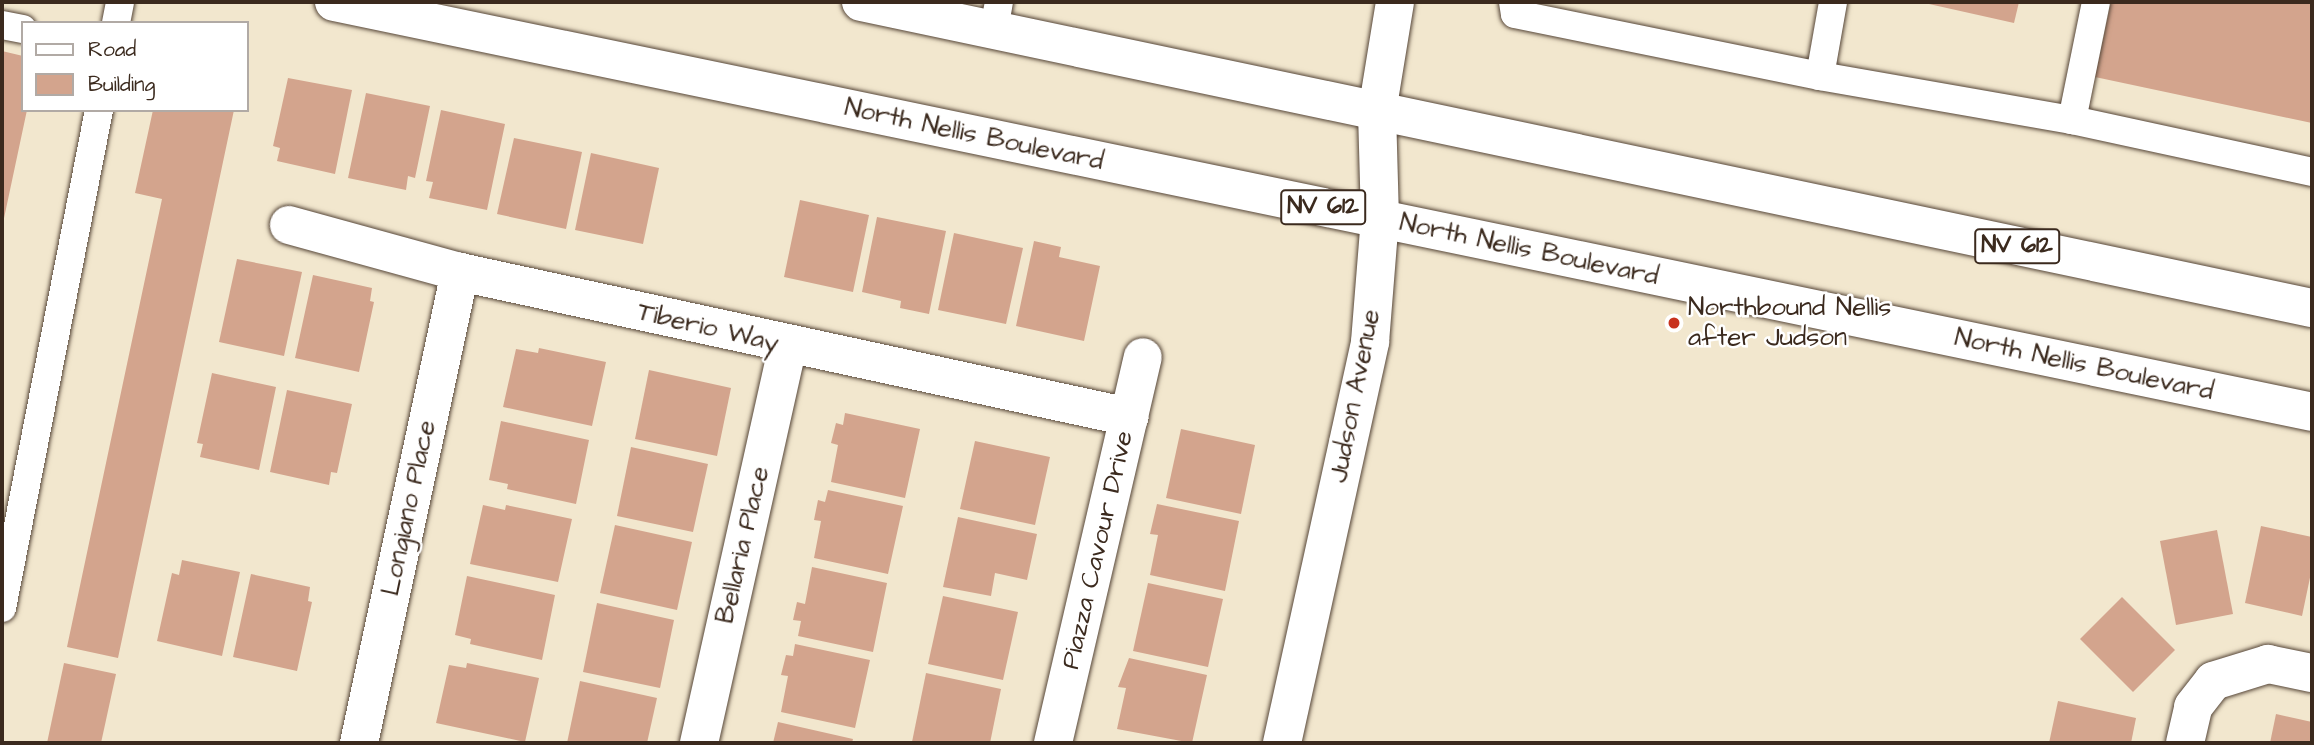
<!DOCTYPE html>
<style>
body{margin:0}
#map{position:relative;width:2314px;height:745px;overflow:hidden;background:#f2e7ce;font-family:"Architects Daughter",sans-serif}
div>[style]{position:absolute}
.building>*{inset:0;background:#d3a48d}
.roads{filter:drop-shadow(0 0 2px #564638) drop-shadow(0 0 2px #564638)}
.service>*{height:28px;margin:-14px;padding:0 14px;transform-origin:14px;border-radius:14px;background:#fff}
.minor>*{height:38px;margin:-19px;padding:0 19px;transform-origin:19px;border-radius:19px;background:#fff}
.tertiary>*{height:38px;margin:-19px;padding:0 19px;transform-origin:19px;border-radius:19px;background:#fff}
.primary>*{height:38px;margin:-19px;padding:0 19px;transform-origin:19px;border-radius:19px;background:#fff}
.dots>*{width:19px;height:19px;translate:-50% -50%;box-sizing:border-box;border:4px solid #fff;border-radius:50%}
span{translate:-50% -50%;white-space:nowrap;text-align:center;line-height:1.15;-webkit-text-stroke:5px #fff;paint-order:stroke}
.shield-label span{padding:2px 5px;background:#fff;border:2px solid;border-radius:5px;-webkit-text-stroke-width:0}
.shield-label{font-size:24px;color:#3b2a1e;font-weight:700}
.street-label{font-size:26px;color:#3b2a1e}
.poi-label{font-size:26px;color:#3b2a1e}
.left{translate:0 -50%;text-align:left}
.frame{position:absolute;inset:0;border:4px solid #3b2a1e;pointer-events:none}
.legend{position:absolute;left:21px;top:21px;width:228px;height:91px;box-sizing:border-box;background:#fff;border:2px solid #b1aaa5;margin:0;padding:9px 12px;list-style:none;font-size:21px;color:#3b2a1e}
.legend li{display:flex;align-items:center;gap:14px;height:35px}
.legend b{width:35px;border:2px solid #b1aaa5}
</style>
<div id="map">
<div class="building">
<i style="clip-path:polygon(1920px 2px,2019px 2px,2014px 23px)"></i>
<i style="clip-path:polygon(2111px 2px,2312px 2px,2312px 123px,2095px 77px)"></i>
<i style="clip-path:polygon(2px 51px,23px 56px,23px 110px,27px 110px,3px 223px)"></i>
<i style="clip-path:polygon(288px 78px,352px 90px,335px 174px,277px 161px,280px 148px,273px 146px)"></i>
<i style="clip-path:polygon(366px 93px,430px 106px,415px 178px,408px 176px,406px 190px,348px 178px)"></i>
<i style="clip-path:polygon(153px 110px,234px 110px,118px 658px,67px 647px,162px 199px,135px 193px)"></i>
<i style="clip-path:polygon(441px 110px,505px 124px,487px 210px,429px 198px,433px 182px,426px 181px)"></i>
<i style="clip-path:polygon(514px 138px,582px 152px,566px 229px,497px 214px)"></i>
<i style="clip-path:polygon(591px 153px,659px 168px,643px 244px,575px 230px)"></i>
<i style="clip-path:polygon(800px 200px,869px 215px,853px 292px,784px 277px)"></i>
<i style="clip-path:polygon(877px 217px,946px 231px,929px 314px,900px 308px,901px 301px,862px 292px)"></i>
<i style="clip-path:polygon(954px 233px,1023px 248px,1006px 324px,938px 310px)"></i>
<i style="clip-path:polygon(1034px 241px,1061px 247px,1059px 257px,1100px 266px,1084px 341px,1016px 326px)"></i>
<i style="clip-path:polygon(237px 259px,302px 272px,284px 356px,219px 342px)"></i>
<i style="clip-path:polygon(313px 275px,372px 288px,370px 301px,374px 302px,359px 372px,295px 358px)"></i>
<i style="clip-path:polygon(539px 348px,606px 362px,592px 426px,503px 407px,516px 349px,538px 353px)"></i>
<i style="clip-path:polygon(649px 370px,731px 388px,717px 456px,635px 439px)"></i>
<i style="clip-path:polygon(212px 373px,276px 387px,259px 470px,200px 457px,203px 444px,197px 443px)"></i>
<i style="clip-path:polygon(287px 390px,352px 404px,337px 473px,331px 472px,329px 485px,270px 472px)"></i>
<i style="clip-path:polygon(845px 413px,920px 429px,905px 498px,831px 482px,838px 445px,831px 443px,836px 423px,843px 425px)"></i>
<i style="clip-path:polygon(501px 421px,589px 440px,576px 504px,507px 489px,508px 484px,489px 480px)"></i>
<i style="clip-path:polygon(1181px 429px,1255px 445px,1241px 514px,1166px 498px)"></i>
<i style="clip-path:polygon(975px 441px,1050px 457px,1035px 525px,960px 509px)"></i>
<i style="clip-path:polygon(631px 447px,708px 464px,693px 532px,617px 516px)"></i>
<i style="clip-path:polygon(828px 490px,903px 506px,888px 574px,814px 558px,821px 521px,814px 520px,818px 500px,825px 502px)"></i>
<i style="clip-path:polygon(1157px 504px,1239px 521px,1225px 591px,1150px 575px,1158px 535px,1150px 534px)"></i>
<i style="clip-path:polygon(483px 505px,505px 510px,506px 505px,572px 519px,558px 582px,470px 564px)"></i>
<i style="clip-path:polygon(958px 517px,1037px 534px,1027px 580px,995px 573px,991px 596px,943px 587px)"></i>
<i style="clip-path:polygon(615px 525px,692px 542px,677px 610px,600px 593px)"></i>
<i style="clip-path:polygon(2261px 526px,2312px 537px,2312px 568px,2302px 616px,2245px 603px)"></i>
<i style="clip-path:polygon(2217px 530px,2233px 614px,2176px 625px,2160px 541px)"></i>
<i style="clip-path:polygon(182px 560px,240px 572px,222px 656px,157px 641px,172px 573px,179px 575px)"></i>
<i style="clip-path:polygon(812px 567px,887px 583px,873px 652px,798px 636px,801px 621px,793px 620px,797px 602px,805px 604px)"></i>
<i style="clip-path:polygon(251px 574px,310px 587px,308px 601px,312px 602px,297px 671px,233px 657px)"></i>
<i style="clip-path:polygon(467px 576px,555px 595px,542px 660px,470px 644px,471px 639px,455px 635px)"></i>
<i style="clip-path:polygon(1148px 583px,1223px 599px,1208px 667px,1133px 651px)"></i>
<i style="clip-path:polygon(943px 596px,1018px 612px,1003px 680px,928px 664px)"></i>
<i style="clip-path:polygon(2122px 597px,2175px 650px,2133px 692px,2080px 639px)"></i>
<i style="clip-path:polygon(597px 603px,674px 620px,660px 688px,583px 672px)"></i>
<i style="clip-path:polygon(795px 644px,870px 660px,855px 728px,781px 712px,788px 676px,781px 675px,786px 655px,793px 656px)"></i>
<i style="clip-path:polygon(1129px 658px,1207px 675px,1192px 743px,1117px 729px,1126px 688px,1118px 687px)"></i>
<i style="clip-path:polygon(64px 663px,116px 674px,101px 743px,47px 743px)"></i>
<i style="clip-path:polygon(467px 663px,539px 678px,525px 742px,436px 723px,449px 665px,466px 668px)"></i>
<i style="clip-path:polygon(926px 673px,1001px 689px,990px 743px,912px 742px)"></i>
<i style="clip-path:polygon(580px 681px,657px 698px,647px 743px,567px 743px)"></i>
<i style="clip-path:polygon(2058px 701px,2136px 718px,2131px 743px,2049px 743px)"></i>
<i style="clip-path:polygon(2276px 714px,2312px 722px,2312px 743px,2270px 743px)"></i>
<i style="clip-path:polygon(778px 722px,853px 739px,852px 743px,773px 743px)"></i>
</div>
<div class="roads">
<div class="service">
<i style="left:1513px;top:2px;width:12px;rotate:81deg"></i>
<i style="left:1515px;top:14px;width:311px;rotate:11.5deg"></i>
<i style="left:1820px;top:76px;width:256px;rotate:9.9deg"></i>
<i style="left:2072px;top:120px;width:246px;rotate:12.2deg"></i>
<i style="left:116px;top:23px;width:21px;rotate:-79deg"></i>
<i style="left:2px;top:25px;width:21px;rotate:11deg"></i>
<i style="left:994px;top:30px;width:28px;rotate:-80deg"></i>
<i style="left:1820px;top:76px;width:75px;rotate:-80deg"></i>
<i style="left:2072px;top:120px;width:120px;rotate:-78.5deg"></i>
<i style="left:2px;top:608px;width:507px;rotate:-78.98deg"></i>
</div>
<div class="minor">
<i style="left:289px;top:225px;width:177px;rotate:15.4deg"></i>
<i style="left:460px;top:272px;width:685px;rotate:12.23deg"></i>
<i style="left:359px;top:743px;width:482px;rotate:-77.9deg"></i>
<i style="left:699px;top:743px;width:407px;rotate:-77.4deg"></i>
<i style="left:1053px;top:743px;width:396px;rotate:-76.9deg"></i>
<i style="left:2185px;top:743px;width:37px;rotate:-77deg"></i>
<i style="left:2193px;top:707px;width:33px;rotate:-52deg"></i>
<i style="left:2213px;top:681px;width:58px;rotate:-17.2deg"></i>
<i style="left:2268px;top:664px;width:45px;rotate:11.6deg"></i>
</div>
<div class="tertiary">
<i style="left:1282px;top:743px;width:411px;rotate:-77.6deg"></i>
<i style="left:1370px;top:342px;width:123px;rotate:-85.4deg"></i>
<i style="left:1380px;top:219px;width:107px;rotate:-91.6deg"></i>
<i style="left:1377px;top:112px;width:111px;rotate:-80.7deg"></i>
</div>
<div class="primary">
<i style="left:334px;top:2px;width:2020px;rotate:11.71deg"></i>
<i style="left:861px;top:2px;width:1483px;rotate:11.91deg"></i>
</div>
</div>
<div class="dots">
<i style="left:1674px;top:323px;background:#c8321e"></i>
</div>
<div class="shield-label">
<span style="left:1323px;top:207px">NV 612</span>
<span style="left:2017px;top:246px">NV 612</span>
</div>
<div class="street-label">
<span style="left:974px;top:135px;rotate:12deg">North Nellis Boulevard</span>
<span style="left:1529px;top:250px;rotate:12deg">North Nellis Boulevard</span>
<span style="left:708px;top:328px;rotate:13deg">Tiberio Way</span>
<span style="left:2084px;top:365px;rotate:12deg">North Nellis Boulevard</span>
<span style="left:1355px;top:396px;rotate:-79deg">Judson Avenue</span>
<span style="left:409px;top:508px;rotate:-78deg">Longiano Place</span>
<span style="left:743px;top:545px;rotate:-77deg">Bellaria Place</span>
<span style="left:1098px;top:550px;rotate:-77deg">Piazza Cavour Drive</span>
</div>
<div class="poi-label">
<span class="left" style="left:1688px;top:323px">Northbound Nellis<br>after Judson</span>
</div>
<div class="frame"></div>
<ul class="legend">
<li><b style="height:9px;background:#fff"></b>Road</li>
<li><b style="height:19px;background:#d3a48d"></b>Building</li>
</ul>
</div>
